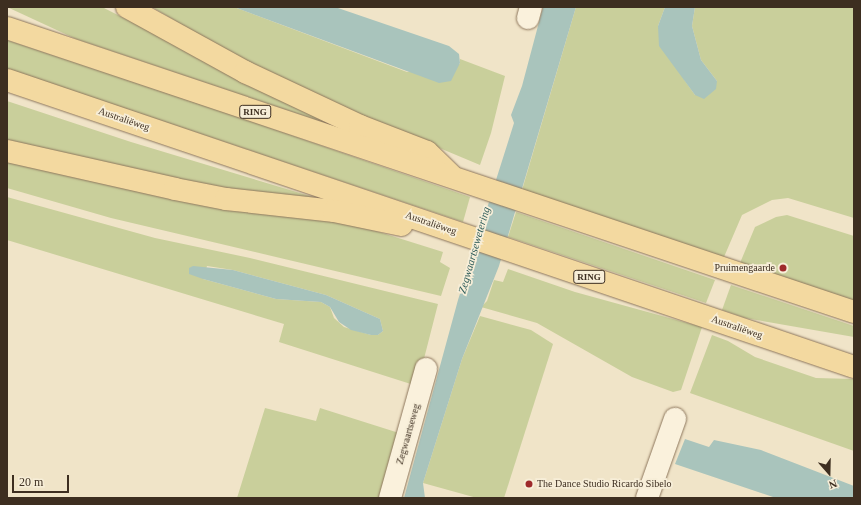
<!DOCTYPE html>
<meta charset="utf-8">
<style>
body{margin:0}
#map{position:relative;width:861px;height:505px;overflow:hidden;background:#f0e4c8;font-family:Georgia,serif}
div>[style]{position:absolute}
.green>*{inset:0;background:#c9cf9b}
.water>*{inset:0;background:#a9c4bc}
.roads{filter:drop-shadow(0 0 1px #8d765c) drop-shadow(0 0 1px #8d765c)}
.minor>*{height:22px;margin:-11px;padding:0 11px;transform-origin:11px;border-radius:11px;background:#faf1dc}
.major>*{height:22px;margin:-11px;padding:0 11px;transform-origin:11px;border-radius:11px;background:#f3d9a0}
.dots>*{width:11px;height:11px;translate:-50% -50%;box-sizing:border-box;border:2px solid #f7eed8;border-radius:50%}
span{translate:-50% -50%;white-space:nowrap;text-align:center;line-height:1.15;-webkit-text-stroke:3.5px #f7eed8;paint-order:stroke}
.shield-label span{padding:1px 3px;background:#f7eed8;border:1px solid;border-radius:3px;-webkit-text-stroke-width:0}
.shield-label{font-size:9px;color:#3d2e20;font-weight:700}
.street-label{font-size:10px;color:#3d2e20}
.poi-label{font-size:10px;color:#3d2e20}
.right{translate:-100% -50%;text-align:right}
.left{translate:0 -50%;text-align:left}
.water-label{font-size:11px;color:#2f5d5a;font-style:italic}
.frame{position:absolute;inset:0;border:8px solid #3d2e20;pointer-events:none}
.north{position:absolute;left:809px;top:453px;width:40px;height:40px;-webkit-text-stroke:3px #f7eed8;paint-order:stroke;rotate:160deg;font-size:11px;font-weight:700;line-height:16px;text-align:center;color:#3d2e20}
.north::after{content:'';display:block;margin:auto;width:14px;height:18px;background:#3d2e20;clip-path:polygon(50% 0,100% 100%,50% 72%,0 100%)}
.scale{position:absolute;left:12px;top:475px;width:57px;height:18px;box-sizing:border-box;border:2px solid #3d2e20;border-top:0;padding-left:5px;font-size:12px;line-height:14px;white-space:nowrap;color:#3d2e20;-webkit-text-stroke:3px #f7eed8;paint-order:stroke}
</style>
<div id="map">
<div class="green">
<i style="clip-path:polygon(7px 7px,102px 7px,343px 129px,76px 39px)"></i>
<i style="clip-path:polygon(152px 7px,234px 7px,407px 72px,460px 64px,460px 59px,505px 76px,491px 133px,480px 165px,270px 77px)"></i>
<i style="clip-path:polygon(576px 7px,665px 7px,658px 26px,685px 81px,695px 95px,717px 81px,701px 60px,692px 26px,695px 7px,854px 7px,854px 218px,788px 198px,772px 200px,742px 215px,724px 257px,522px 190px)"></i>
<i style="clip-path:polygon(7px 40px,242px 118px,470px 197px,463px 222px,7px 69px)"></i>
<i style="clip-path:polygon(7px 101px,131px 142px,333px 203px,229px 193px,7px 145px)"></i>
<i style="clip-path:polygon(7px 159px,344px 221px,443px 252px,440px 262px,450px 268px,441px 296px,111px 218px,7px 188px)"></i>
<i style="clip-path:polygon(evenodd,7px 197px,155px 238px,250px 258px,438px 304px,417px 386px,279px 342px,284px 324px,7px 240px,7px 197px,207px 266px,233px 270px,326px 295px,380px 319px,383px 331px,378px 335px,371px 335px,344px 327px,334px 318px,330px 307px,321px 302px,276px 299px,203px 279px,207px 266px)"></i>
<i style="clip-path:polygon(516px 212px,715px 280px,706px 303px,508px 237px)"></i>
<i style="clip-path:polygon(787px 215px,854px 236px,854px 301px,740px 263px,755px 227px,776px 217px)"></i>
<i style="clip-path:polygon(508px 269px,575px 292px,702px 327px,681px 390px,673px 392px,632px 377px,537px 323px,481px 307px,487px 301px,494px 280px,503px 282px)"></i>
<i style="clip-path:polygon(731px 285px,854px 326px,854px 337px,745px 318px,722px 310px)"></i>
<i style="clip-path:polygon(480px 316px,531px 330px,553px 344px,504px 498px,477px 498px,423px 483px,462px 359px)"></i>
<i style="clip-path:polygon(712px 335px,728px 341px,755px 357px,816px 378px,854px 379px,854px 451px,690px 393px)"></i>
<i style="clip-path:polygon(265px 408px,316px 421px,320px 408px,399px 433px,380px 498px,237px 498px)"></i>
</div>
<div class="water">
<i style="clip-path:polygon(234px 7px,335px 7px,449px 46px,459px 54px,460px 63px,451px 81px,439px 83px)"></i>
<i style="clip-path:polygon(543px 7px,576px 7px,499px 266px,462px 359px,423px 483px,425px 498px,404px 498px,458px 300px,514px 123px,511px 115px,522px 86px)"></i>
<i style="clip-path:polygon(665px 7px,695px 7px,692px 26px,701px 60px,717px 81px,716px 89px,704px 99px,695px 95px,659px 46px,658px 26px)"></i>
<i style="clip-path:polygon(193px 266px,233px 270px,326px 295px,380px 319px,383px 331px,378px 335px,371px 335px,351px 330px,339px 322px,330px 307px,321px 302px,276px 299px,203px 279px,189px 274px,189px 268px)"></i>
<i style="clip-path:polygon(685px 439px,709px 447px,714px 440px,761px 450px,854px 486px,854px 498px,776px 498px,675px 464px)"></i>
</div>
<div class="roads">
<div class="minor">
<i style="left:528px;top:18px;width:11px;rotate:-75deg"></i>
<i style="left:390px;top:498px;width:134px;rotate:-74.4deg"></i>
<i style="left:647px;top:498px;width:84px;rotate:-70.5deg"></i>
</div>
<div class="major">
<i style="left:127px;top:7px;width:135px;rotate:28.8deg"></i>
<i style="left:245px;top:72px;width:127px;rotate:25.2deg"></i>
<i style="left:360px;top:126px;width:72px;rotate:21.2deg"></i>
<i style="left:427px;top:152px;width:33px;rotate:44deg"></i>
<i style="left:7px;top:28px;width:893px;rotate:18.54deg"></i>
<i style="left:7px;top:80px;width:894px;rotate:18.72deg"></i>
<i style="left:7px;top:151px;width:172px;rotate:12.7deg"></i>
<i style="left:175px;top:189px;width:52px;rotate:11.1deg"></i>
<i style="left:226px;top:199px;width:109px;rotate:6.3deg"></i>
<i style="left:334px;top:211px;width:69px;rotate:11.6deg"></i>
</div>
</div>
<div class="dots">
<i style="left:783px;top:268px;background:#9e2a2b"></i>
<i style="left:529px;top:484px;background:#9e2a2b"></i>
</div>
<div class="shield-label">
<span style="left:255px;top:112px">RING</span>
<span style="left:589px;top:277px">RING</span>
</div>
<div class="street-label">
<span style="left:124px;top:119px;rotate:19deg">Australiëweg</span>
<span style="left:431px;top:223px;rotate:19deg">Australiëweg</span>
<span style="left:737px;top:327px;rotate:19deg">Australiëweg</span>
<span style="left:408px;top:434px;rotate:-74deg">Zegwaartseweg</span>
</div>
<div class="poi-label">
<span class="right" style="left:775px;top:268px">Pruimengaarde</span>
<span class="left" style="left:537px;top:484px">The Dance Studio Ricardo Sibelo</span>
</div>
<div class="water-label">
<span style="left:474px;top:250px;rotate:-74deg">Zegwaartsewetering</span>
</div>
<div class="frame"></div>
<div class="north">N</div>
<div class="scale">20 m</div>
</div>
